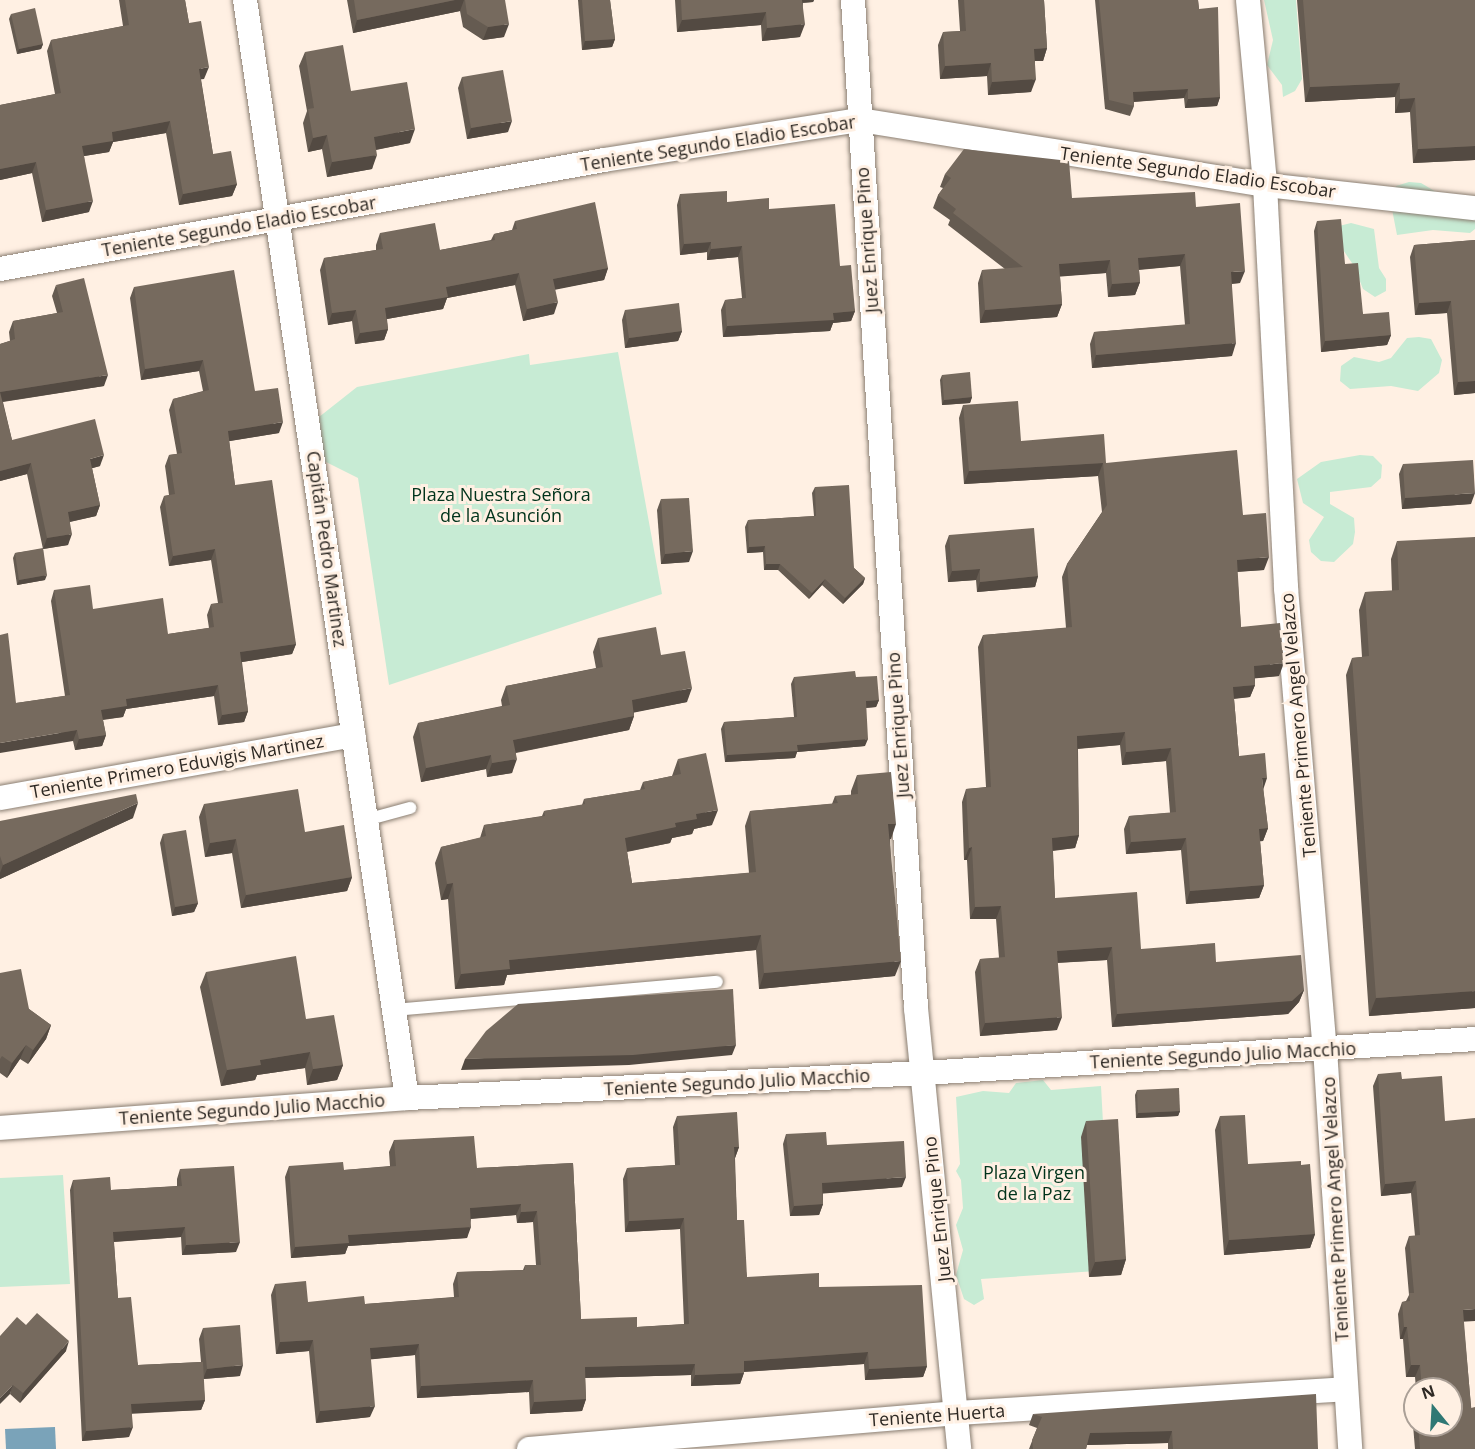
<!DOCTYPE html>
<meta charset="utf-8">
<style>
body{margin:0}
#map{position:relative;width:1475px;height:1449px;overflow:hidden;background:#fff0e3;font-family:"Open Sans",sans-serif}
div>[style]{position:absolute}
.green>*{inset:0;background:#c7ebd4}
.water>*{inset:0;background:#7aa3b9}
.roads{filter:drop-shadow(0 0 2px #8a7e72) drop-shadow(0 0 2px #8a7e72)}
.lane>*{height:12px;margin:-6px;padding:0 6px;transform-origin:6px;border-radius:6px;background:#fff}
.street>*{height:24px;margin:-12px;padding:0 12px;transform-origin:12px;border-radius:12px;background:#fff}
.wall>*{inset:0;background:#655b51}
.shaded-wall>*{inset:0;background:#534a42}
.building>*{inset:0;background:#766a5e}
span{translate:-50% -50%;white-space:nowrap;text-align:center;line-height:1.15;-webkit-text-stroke:6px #fff0e3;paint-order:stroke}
.street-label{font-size:18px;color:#2e2924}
.park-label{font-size:18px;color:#00331b}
.north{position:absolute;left:1403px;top:1377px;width:60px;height:60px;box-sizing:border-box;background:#fff0e3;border:2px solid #aba097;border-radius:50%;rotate:342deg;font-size:16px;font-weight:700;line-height:24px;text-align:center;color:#2e2924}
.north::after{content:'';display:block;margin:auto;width:21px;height:27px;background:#2f7874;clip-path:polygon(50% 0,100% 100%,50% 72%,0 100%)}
</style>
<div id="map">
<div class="green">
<i style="clip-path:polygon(1264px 0,1296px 0,1302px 79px,1295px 91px,1283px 97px,1282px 85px,1267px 65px,1273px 40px)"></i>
<i style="clip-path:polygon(1409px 182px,1421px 183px,1475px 215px,1475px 229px,1470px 233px,1433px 230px,1397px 235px,1390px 199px,1396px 186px)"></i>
<i style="clip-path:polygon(1351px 223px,1374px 229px,1379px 268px,1386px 279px,1386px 291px,1375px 297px,1363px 289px,1354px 266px,1335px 238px,1339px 226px)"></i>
<i style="clip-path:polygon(1419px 337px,1431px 339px,1442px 360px,1439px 373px,1418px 391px,1391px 386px,1350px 389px,1340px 381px,1341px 366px,1354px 357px,1379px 362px,1391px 358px,1407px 338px)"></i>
<i style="clip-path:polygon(618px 352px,662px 594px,389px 685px,358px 478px,324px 461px,319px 417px,357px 387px,529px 354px,530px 365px)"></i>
<i style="clip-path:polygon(1360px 455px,1373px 456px,1382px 465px,1381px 478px,1371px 487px,1330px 492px,1330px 504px,1354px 518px,1355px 532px,1353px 544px,1334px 562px,1321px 561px,1311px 552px,1309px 540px,1324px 517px,1303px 503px,1297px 479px,1321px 462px)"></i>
<i style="clip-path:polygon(1043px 1080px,1051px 1090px,1101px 1086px,1111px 1270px,981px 1279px,984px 1299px,974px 1305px,964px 1299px,956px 1275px,963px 1250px,956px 1225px,963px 1208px,961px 1180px,956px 1171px,960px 1164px,956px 1097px,983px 1091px,1009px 1093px,1016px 1083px)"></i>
<i style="clip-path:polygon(63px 1175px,70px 1284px,0 1287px,0 1178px)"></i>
</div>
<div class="water">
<i style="clip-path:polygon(55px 1427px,56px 1449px,6px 1449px,5px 1429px)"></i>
</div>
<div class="roads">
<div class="lane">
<i style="left:366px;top:820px;width:46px;rotate:-15.3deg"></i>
<i style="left:394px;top:1010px;width:324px;rotate:-5deg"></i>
</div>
<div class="street">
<i style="left:245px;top:0;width:1110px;rotate:81.61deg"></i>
<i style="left:853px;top:0;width:1010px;rotate:86.42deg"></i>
<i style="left:916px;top:1008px;width:443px;rotate:84.4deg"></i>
<i style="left:1248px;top:0;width:186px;rotate:84.7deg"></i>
<i style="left:1265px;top:185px;width:404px;rotate:87deg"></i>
<i style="left:1286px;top:588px;width:462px;rotate:85.2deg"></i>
<i style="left:1325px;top:1048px;width:402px;rotate:86.4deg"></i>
<i style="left:0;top:269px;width:614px;rotate:-10.23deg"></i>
<i style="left:604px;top:160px;width:259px;rotate:-8.9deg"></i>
<i style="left:860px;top:120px;width:410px;rotate:9.1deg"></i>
<i style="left:1265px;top:185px;width:211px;rotate:6.3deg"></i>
<i style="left:0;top:798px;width:359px;rotate:-10.1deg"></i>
<i style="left:0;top:1128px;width:408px;rotate:-4.2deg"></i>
<i style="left:407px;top:1098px;width:517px;rotate:-2.77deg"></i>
<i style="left:923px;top:1073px;width:553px;rotate:-3.52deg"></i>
<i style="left:529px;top:1449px;width:430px;rotate:-4.8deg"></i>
<i style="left:957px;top:1413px;width:389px;rotate:-3.5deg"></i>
</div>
</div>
<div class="wall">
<i style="clip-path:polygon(119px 0,185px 0,189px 23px,204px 79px,201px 79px,213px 154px,237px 184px,232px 196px,179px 205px,166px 133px,113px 142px,109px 152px,84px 156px,89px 212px,42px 222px,32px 173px,0 180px,0 105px,55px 94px,47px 51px,51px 40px,123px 26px)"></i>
<i style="clip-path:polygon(347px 0,505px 0,504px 37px,483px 40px,463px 27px,460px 11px,353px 33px)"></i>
<i style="clip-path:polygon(578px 0,610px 0,615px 39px,612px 47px,582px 50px)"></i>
<i style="clip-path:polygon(675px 0,814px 0,813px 2px,803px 3px,800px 37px,762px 41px,761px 25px,677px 32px)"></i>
<i style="clip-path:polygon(958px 0,1044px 0,1047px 48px,1043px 61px,1035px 61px,1031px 92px,988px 95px,987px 76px,940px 79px,938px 45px,943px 32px,960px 31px)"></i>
<i style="clip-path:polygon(1095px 0,1198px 0,1199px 9px,1220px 97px,1217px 106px,1185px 108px,1184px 98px,1134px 102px,1134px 106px,1130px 116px,1105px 109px)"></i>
<i style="clip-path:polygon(1297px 0,1475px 0,1475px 160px,1413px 163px,1410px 112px,1395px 113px,1395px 97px,1305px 102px)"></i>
<i style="clip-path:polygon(11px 14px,43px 44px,41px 49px,17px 54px,9px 19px)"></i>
<i style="clip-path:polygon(305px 52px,351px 91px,410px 143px,376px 150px,372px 169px,327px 177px,322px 149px,308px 152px,303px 123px,307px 111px,299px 66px)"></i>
<i style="clip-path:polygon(462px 77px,508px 132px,467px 139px,458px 88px)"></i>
<i style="clip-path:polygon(945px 174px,1072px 198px,1196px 207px,1240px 283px,1232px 284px,1232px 356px,1092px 368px,1090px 344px,1094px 332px,1185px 325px,1180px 266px,1139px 270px,1140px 282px,1135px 295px,1108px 297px,1106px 273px,1060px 276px,1062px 304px,1057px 317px,980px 323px,978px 283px,982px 270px,1005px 269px,948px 225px,950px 220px,933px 208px,938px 195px,943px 188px,940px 187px)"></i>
<i style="clip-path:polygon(680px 194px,769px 209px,840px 266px,855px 311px,851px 321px,833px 323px,830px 331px,723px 337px,721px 310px,725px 300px,742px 298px,738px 257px,707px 260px,707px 252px,680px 255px,677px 205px)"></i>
<i style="clip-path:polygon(515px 221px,608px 268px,604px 280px,555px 289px,554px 314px,523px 321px,515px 285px,447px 298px,443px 309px,387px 319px,388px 329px,384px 340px,355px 344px,352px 321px,328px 325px,320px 270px,324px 258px,376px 250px,376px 245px,380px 233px,440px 250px,491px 240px,494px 234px,512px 230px)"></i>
<i style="clip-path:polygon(1317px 221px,1345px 264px,1363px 314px,1391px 335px,1387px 345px,1321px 352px,1314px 231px)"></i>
<i style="clip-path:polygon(1475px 240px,1475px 393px,1454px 395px,1447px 313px,1415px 315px,1410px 257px,1414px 245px)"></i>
<i style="clip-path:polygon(56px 285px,104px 386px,3px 402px,12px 440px,100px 466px,92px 468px,100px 505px,96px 516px,70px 522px,68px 545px,43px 549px,45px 580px,17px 585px,13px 558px,15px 553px,43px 549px,27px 474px,0 481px,0 344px,10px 341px,9px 332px,13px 321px,57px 313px,52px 296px)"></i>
<i style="clip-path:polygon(134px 287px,255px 391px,279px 433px,229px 441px,235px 485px,296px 644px,292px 654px,242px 662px,248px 711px,244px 722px,218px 725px,214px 696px,126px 709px,123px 717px,103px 720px,106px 735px,102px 746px,75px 750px,73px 741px,16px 703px,65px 696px,51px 601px,54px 590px,93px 609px,168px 634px,209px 628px,207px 615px,211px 604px,218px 603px,211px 560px,169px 566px,160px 507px,164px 496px,169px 495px,165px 466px,169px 455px,177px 454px,169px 410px,173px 399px,203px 391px,199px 371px,141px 380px,130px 298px)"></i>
<i style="clip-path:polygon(625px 310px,682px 331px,678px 341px,625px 348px,622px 320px)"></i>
<i style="clip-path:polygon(942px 375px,972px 397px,970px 403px,942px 405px,940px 380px)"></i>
<i style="clip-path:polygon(963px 405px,1021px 441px,1106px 463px,1243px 515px,1264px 570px,1237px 572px,1241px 627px,1279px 676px,1255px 678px,1255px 685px,1250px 697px,1234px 699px,1239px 756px,1263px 788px,1268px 828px,1263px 841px,1260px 841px,1264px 885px,1259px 898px,1186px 904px,1181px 850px,1126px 854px,1124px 829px,1129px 816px,1170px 813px,1166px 761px,1122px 765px,1120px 745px,1078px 749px,1079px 835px,1075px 848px,1053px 851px,1055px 898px,1141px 949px,1216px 962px,1304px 990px,1299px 1002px,1288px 1014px,1112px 1027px,1107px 960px,1057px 963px,1057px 1030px,980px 1036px,975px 972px,980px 959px,999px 958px,996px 919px,970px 919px,967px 860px,964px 860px,962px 802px,966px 789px,986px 787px,978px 647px,983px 635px,1066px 628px,1062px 577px,1067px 564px,1102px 512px,1098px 476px,964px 484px,959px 418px)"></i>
<i style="clip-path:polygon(1403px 464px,1471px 504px,1402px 509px,1399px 474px)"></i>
<i style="clip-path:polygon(815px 487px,854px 568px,865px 578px,863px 584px,843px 604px,822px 585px,809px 599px,778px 570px,764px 570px,763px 552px,747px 553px,745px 527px,748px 520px,814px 516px,812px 493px)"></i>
<i style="clip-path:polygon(661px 499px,689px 562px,661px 564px,657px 510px)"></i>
<i style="clip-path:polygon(949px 535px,1038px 576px,1035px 587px,977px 592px,976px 580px,948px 582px,945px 546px)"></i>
<i style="clip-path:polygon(1397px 541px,1475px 1008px,1369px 1016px,1346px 675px,1352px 658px,1362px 657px,1359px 610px,1365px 592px,1392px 591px,1391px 559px)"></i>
<i style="clip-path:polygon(598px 638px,661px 655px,687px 702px,634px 712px,634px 716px,629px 730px,516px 753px,512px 773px,487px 777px,486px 769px,421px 782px,413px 737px,418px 723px,502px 706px,501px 700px,506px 686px,596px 668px,593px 652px)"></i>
<i style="clip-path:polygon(794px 677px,856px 677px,879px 700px,876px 707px,866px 708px,865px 746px,797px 752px,795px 758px,725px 762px,721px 729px,724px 722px,794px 717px,791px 684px)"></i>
<i style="clip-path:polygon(678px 759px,712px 825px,694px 829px,692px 834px,672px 838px,670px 843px,627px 852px,632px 883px,749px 873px,745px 826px,750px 811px,832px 804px,835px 796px,851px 795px,851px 791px,857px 775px,891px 839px,890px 839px,895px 976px,759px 989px,756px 950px,507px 975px,504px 985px,455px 989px,448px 899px,441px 900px,435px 863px,441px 847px,480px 838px,484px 825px,542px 816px,544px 811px,582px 805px,584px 799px,640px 790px,643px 782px,672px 776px)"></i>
<i style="clip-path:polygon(204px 804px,305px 832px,352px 877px,347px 891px,241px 908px,232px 853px,205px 857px,199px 817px)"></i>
<i style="clip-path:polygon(133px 818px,0 879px,0 821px)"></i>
<i style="clip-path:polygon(163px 834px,198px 903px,194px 912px,172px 916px,160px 843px)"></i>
<i style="clip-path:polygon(206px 972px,306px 1019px,343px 1065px,337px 1080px,307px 1085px,305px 1068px,257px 1075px,255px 1080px,221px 1086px,200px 987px)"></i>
<i style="clip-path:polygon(0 973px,29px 1009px,51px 1025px,46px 1039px,28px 1064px,20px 1059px,7px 1078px,0 1073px)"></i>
<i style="clip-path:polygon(1378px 1074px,1402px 1079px,1445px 1121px,1475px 1449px,1415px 1449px,1413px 1425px,1415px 1418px,1415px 1425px,1451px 1425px,1451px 1389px,1416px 1389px,1415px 1377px,1406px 1377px,1403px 1339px,1400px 1339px,1398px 1314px,1402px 1302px,1406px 1301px,1409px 1295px,1405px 1248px,1409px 1236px,1415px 1236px,1411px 1193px,1381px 1196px,1373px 1086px)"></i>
<i style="clip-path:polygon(1137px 1090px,1180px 1111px,1178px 1116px,1136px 1118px,1135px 1095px)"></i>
<i style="clip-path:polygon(677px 1116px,739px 1147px,735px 1158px,737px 1220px,747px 1277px,819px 1287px,927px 1366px,923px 1377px,865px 1380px,864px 1364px,744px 1372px,740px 1384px,691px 1386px,691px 1375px,585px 1378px,586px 1399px,582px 1411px,530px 1414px,529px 1392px,417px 1398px,415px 1355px,371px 1359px,370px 1417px,316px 1423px,309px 1351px,276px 1354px,271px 1295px,275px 1284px,308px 1302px,365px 1304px,454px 1297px,453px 1284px,457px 1272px,523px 1270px,525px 1265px,536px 1265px,533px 1222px,517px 1223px,516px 1215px,471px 1219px,467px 1238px,348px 1246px,345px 1254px,291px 1258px,285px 1177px,289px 1166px,344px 1170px,390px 1166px,389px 1152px,394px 1140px,477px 1168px,573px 1163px,581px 1319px,637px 1327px,684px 1324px,680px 1229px,625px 1232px,623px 1179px,627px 1168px,675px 1165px,673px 1127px)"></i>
<i style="clip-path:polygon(1220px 1116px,1248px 1164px,1315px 1234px,1310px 1248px,1224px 1255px,1215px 1130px)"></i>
<i style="clip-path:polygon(1086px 1121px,1126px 1259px,1121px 1275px,1089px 1277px,1081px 1137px)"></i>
<i style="clip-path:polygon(786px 1134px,827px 1145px,902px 1187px,823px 1193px,823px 1204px,819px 1215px,790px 1216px,783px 1144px)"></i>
<i style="clip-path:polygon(180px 1169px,236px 1252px,182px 1255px,181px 1237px,114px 1242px,118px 1298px,138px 1365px,201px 1362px,199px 1339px,203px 1328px,240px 1376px,203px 1379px,205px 1400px,201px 1410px,132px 1413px,129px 1437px,82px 1441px,70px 1190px,73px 1180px,111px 1190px,177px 1186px,177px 1179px)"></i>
<i style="clip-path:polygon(26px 1325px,66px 1351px,20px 1403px,10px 1394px)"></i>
<i style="clip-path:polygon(1033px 1414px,1318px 1449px,1168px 1449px,1168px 1443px,1087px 1445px,1086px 1449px,1029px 1449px,1037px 1428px,1029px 1425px)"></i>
</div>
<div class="shaded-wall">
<i style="clip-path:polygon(455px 0,464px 0,460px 11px,353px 33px,357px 20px)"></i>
<i style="clip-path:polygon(798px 0,814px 0,813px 2px,797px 3px)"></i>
<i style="clip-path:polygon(766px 12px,761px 25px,677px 32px,682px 20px)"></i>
<i style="clip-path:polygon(509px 24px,504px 37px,483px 40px,488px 27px)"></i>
<i style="clip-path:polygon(805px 24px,800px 37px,762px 41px,767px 28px)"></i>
<i style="clip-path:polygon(615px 39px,612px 47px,582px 50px,585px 41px)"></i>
<i style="clip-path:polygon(43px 44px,41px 49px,17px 54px,19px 49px)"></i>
<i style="clip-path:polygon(1047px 48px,1043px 61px,1029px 61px,1034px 49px)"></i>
<i style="clip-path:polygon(991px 63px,987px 76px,940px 79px,945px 66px)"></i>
<i style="clip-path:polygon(209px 67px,204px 79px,195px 80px,199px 69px)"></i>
<i style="clip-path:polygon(1036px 79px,1031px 92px,988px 95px,992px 82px)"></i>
<i style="clip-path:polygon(1400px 83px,1395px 97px,1305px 102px,1310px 87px)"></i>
<i style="clip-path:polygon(1188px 89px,1184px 98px,1130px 102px,1133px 92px)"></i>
<i style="clip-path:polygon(1220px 97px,1217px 106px,1185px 108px,1188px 99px)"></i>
<i style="clip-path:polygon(1415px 98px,1410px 112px,1395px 113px,1400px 99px)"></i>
<i style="clip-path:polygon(170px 121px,166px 133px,113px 142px,109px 152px,78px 157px,82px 146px,112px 132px)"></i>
<i style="clip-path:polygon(512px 121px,508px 132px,467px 139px,471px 128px)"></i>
<i style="clip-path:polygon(415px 129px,410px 143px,369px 151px,374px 137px)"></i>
<i style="clip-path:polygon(327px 135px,322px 149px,308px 152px,313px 138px)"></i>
<i style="clip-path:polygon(1475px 146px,1475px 160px,1413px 163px,1418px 149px)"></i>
<i style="clip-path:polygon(377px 155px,372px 169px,327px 177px,332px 162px)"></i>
<i style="clip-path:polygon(36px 162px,32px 173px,0 180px,0 169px)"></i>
<i style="clip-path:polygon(237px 184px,232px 196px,179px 205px,183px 194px)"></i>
<i style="clip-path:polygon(93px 201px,89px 212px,42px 222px,46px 210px)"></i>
<i style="clip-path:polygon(711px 242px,707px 252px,680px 255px,684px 244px)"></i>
<i style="clip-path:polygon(742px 246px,738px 257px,707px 260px,711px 249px)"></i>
<i style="clip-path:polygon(1185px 254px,1180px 266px,1133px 270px,1138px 258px)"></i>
<i style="clip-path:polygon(1110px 260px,1106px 273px,1055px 277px,1059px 264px)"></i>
<i style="clip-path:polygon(608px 268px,604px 280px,549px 291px,553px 279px)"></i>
<i style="clip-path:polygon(1245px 271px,1240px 283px,1226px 284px,1231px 272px)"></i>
<i style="clip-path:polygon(519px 273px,515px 285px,447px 298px,443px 309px,381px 320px,385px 308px,446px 287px)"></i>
<i style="clip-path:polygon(1140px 282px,1135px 295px,1108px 297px,1112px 284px)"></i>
<i style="clip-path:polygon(1451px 301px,1447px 313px,1415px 315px,1419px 303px)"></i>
<i style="clip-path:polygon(558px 302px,554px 314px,523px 321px,527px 309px)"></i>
<i style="clip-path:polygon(1062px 304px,1057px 317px,980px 323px,985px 310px)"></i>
<i style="clip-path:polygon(356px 310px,352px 321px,328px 325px,332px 313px)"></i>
<i style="clip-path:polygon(855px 311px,851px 321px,833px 323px,830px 331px,723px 337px,727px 326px,833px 313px)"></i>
<i style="clip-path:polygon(388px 329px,384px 340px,355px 344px,360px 333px)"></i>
<i style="clip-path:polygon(682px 331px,678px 341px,625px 348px,629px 338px)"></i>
<i style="clip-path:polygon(1391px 335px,1387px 345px,1321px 352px,1325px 341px)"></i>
<i style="clip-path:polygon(1236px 343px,1232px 356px,1092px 368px,1096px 355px)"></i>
<i style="clip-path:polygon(203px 360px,199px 371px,141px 380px,145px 369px)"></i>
<i style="clip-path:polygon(108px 375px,104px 386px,0 402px,0 392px)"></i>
<i style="clip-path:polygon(1475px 381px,1475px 393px,1454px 395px,1458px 382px)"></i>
<i style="clip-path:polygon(972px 397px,970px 403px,942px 405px,944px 400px)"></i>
<i style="clip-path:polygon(283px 422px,279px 433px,224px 442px,228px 431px)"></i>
<i style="clip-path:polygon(104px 455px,100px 466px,86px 470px,90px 459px)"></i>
<i style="clip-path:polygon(31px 463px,27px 474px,0 481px,0 471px)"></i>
<i style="clip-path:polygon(1103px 463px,1098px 476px,964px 484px,969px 471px)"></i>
<i style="clip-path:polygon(1475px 493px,1471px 504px,1402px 509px,1405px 498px)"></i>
<i style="clip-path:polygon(100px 505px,96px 516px,64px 523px,68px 512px)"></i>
<i style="clip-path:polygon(72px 534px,68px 545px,43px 549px,47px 538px)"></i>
<i style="clip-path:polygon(765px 546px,763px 552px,747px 553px,749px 547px)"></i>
<i style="clip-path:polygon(215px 549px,211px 560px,169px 566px,173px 556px)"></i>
<i style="clip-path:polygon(693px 551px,689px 562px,661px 564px,665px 554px)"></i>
<i style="clip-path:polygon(1269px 557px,1264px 570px,1232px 572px,1237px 560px)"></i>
<i style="clip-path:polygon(766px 564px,780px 564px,778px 570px,764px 570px)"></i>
<i style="clip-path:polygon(980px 569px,976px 580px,948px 582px,952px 571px)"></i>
<i style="clip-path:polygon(47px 575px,45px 580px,17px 585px,19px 580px)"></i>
<i style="clip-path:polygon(1038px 576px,1035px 587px,977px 592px,980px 582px)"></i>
<i style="clip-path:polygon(865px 578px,863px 584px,843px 604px,845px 598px)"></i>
<i style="clip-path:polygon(825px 579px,822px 585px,809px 599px,812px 593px)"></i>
<i style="clip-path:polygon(296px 644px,292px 654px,236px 663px,240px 652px)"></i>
<i style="clip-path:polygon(1284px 663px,1279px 676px,1249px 679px,1254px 666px)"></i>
<i style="clip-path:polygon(218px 685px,214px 696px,126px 709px,123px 717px,98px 720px,101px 710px,126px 699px)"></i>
<i style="clip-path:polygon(1255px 685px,1250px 697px,1228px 699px,1233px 687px)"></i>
<i style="clip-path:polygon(692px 688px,687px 702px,627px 714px,632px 700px)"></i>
<i style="clip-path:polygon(879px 700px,876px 707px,863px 708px,866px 701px)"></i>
<i style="clip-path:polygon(248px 711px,244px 722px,218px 725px,222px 715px)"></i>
<i style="clip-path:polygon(634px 716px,629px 730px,508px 754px,513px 740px)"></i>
<i style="clip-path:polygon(77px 730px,73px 741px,0 753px,0 743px)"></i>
<i style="clip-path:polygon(1125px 732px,1120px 745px,1073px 749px,1077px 736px)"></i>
<i style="clip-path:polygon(106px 735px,102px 746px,75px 750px,79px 739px)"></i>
<i style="clip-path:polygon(868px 739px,865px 746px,797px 752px,795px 758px,725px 762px,727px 755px,797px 745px)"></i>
<i style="clip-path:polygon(1171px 748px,1166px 761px,1122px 765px,1126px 752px)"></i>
<i style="clip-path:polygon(491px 755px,486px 769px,421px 782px,426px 768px)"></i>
<i style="clip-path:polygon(517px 759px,512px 773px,487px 777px,492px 763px)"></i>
<i style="clip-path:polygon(1262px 778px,1267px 778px,1263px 790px)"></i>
<i style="clip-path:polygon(138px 803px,133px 818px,0 879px,0 873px,3px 865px)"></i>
<i style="clip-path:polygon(718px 810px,712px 825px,694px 829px,692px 834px,672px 838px,670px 843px,619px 853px,625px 838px,675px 823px,696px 814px)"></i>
<i style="clip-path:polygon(888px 824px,896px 824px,891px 839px,883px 840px)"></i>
<i style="clip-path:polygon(1268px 828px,1263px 841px,1255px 842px,1259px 829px)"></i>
<i style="clip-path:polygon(1079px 835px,1075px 848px,1047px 851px,1052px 838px)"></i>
<i style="clip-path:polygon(1186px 838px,1181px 850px,1126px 854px,1131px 842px)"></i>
<i style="clip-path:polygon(236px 839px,232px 853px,205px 857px,210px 843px)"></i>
<i style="clip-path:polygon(972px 847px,967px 860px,964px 860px,969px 848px)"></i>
<i style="clip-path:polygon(352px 877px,347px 891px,241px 908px,246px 895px)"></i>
<i style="clip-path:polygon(453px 883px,448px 899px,441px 900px,447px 884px)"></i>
<i style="clip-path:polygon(1264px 885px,1259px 898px,1186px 904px,1190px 891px)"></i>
<i style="clip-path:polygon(198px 903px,194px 912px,172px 916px,175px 907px)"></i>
<i style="clip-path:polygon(1001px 906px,996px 919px,970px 919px,975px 907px)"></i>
<i style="clip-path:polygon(761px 935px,756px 950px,507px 975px,504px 985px,455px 989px,461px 974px,509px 960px)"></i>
<i style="clip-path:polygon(1112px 947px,1107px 960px,1052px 963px,1057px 951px)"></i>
<i style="clip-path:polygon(901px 961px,895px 976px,759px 989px,764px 973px)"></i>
<i style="clip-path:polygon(1304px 990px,1299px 1002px,1288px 1014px,1112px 1027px,1117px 1014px)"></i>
<i style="clip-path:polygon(1475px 991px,1475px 1008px,1369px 1016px,1376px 998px)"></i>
<i style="clip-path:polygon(1062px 1017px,1057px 1030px,980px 1036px,985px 1023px)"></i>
<i style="clip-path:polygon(51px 1025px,46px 1039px,28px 1064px,33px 1050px)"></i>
<i style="clip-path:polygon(26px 1045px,20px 1059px,7px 1078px,12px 1063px)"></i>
<i style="clip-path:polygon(736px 1045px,732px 1055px,629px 1065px,461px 1070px,465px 1059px)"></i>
<i style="clip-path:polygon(310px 1052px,305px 1068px,257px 1075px,255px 1080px,221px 1086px,227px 1070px,260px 1060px)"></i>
<i style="clip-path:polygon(343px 1065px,337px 1080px,307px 1085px,313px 1069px)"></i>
<i style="clip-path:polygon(1180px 1111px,1178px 1116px,1136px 1118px,1138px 1113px)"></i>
<i style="clip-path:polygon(734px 1147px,739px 1147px,735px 1158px)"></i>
<i style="clip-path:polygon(906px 1177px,902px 1187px,818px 1194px,822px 1183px)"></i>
<i style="clip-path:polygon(1416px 1181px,1411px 1193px,1381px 1196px,1385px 1184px)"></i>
<i style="clip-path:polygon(521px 1204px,516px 1215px,466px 1219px,470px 1208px)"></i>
<i style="clip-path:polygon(823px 1204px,819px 1215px,790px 1216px,794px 1206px)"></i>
<i style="clip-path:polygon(537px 1211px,533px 1222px,517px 1223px,521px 1212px)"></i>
<i style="clip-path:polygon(684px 1218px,680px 1229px,625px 1232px,629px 1221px)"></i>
<i style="clip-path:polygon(185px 1227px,181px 1237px,110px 1242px,113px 1232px)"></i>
<i style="clip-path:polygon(471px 1227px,467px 1238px,348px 1246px,345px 1254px,291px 1258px,295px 1247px,348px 1235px)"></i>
<i style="clip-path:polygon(1315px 1234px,1310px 1248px,1224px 1255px,1229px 1240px)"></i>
<i style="clip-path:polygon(240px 1242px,236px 1252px,182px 1255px,186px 1245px)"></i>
<i style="clip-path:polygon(1126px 1259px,1121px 1275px,1089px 1277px,1095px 1262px)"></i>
<i style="clip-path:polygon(1475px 1309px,1475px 1321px,1458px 1322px,1463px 1310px)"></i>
<i style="clip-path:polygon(1404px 1327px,1407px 1327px,1403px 1339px,1400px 1339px)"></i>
<i style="clip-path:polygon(313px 1340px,309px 1351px,276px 1354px,280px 1342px)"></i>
<i style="clip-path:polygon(69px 1341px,66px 1351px,20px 1403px,23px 1393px)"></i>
<i style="clip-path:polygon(419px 1344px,415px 1355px,365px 1360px,370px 1348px)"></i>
<i style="clip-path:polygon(868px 1352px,864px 1364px,739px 1372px,744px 1361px)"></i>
<i style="clip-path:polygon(695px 1364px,691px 1375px,580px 1378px,585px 1367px)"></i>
<i style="clip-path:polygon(243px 1365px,240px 1376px,203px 1379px,207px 1369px)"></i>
<i style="clip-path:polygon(1411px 1365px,1420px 1365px,1415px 1377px,1406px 1377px)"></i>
<i style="clip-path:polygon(927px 1366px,923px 1377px,865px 1380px,869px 1369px)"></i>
<i style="clip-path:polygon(744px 1373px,740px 1384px,691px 1386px,695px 1375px)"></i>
<i style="clip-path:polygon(533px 1380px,529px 1392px,417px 1398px,421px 1386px)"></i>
<i style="clip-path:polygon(13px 1385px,10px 1394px,0 1404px,0 1398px)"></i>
<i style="clip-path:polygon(586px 1399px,582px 1411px,530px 1414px,534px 1402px)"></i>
<i style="clip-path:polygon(205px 1400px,201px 1410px,128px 1414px,131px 1404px)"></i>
<i style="clip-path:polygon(375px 1406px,370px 1417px,316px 1423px,320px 1411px)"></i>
<i style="clip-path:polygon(133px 1427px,129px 1437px,82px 1441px,86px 1431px)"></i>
<i style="clip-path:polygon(1172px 1431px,1168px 1443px,1086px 1445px,1090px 1433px)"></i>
</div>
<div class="building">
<i style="clip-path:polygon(125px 0,185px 0,189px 23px,201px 21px,209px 67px,199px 69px,213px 154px,231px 151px,237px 184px,183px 194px,170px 121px,112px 132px,113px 141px,82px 146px,93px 201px,46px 210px,36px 162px,0 169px,0 105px,61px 93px,51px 40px,129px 25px)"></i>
<i style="clip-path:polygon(354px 0,455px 0,357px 20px)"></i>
<i style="clip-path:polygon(465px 0,505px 0,509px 24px,488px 27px,467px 14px)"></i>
<i style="clip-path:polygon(582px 0,610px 0,615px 39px,585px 41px)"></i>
<i style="clip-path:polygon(681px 0,802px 0,805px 24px,767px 28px,766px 12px,682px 20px)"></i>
<i style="clip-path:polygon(964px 0,1044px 0,1047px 48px,1034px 49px,1036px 79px,992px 82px,991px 63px,945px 66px,943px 32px,966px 31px)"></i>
<i style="clip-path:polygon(1099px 0,1198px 0,1199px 9px,1218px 7px,1220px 97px,1188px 99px,1188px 89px,1133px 92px,1134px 106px,1109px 100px)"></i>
<i style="clip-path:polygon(1303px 0,1475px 0,1475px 146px,1418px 149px,1415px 98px,1400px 99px,1400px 83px,1310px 87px)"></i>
<i style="clip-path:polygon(35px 8px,43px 44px,19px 49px,11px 14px)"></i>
<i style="clip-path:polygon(343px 45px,351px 91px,407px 82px,415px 129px,374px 137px,377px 155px,332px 162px,327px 135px,313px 138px,308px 109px,314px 108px,305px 52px)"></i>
<i style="clip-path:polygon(503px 70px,512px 121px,471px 128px,462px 77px)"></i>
<i style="clip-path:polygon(964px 149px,1069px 161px,1072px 198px,1195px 192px,1196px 207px,1240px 203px,1245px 271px,1231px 272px,1236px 343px,1096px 355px,1094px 332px,1190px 324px,1185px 254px,1138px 258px,1140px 282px,1112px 284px,1110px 260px,1059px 264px,1062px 304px,985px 310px,982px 270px,1023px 267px,953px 213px,956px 209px,938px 195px,951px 178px,945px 174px)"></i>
<i style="clip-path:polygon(727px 191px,727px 202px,769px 198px,769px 209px,835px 204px,840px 266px,851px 265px,855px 311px,833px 313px,834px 320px,727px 326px,725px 300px,746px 298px,742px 246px,711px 249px,711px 242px,684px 244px,680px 194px)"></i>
<i style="clip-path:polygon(595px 202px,608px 268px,553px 279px,558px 302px,527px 309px,519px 273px,446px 287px,448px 297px,385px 308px,388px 329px,360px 333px,356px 310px,332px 313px,324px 258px,383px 249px,380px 233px,435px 223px,440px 250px,495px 240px,494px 234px,517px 229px,515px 221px)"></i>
<i style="clip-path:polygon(1341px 219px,1345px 264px,1358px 263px,1363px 314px,1389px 312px,1391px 335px,1325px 341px,1317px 221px)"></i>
<i style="clip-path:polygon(1475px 240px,1475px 381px,1458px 382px,1451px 301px,1419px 303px,1414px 245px)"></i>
<i style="clip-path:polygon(234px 270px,255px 391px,278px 388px,283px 422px,228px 431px,235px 485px,272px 480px,296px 644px,240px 652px,248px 711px,222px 715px,218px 685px,126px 699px,127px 706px,101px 710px,106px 735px,79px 739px,77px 730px,0 743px,0 635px,8px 633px,16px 703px,70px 695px,54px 590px,90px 585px,93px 609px,163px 598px,168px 634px,214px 627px,211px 604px,223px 603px,215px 549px,173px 556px,164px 496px,175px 494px,169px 455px,182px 453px,173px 399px,209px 390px,203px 360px,145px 369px,134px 287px)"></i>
<i style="clip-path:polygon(84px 278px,108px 375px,0 392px,12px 440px,95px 419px,104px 455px,90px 459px,100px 505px,68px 512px,72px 534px,47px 538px,31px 463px,0 471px,0 344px,15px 339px,13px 321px,63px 312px,56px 285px)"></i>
<i style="clip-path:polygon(679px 303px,682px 331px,629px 338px,625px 310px)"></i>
<i style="clip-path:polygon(970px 372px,972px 397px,944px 400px,942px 375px)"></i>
<i style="clip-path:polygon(1018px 401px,1021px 441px,1104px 434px,1106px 463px,1237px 450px,1243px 515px,1266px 513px,1269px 557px,1237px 560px,1241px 627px,1280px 623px,1284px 663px,1254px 666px,1255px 685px,1233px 687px,1239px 756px,1265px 753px,1267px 778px,1262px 778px,1268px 828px,1259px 829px,1264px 885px,1190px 891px,1186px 838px,1131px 842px,1129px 816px,1176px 812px,1171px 748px,1126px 752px,1125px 732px,1077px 736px,1079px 835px,1052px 838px,1055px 898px,1137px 892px,1141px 949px,1215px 943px,1216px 962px,1301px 955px,1304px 990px,1292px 1001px,1117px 1014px,1112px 947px,1057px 951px,1062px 1017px,985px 1023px,980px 959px,1005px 957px,1001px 906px,975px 907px,972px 847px,969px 848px,966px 789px,991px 787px,983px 635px,1072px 627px,1067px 564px,1107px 505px,1103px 463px,969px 471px,963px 405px)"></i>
<i style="clip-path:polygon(1473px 460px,1475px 493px,1405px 498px,1403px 464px)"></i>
<i style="clip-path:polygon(849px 485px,854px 568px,865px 578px,845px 598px,825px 579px,812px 593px,780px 564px,766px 564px,765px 546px,749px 547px,748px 520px,816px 516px,815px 487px)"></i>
<i style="clip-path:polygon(689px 498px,693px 551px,665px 554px,661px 499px)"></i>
<i style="clip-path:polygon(1034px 528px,1038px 576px,980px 582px,980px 569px,952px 571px,949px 535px)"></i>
<i style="clip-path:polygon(1475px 537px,1475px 991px,1376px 998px,1352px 658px,1369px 656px,1365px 592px,1399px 590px,1397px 541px)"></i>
<i style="clip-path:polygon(43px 548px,47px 575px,19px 580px,15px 553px)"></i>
<i style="clip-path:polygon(656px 627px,661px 655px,685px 651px,692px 688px,632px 700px,634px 716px,513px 740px,517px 759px,492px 763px,491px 755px,426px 768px,418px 723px,510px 705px,506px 686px,603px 667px,598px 638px)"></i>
<i style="clip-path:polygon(855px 671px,856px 677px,877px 676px,879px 700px,866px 701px,868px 739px,797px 745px,798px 751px,727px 755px,724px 722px,797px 717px,794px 677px)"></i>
<i style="clip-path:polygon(706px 753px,718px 810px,696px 814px,697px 819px,675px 823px,676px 827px,625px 838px,632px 883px,756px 872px,750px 811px,838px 803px,835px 796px,858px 794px,857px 775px,891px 772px,896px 824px,888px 824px,901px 961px,764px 973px,761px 935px,509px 960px,510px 969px,461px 974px,453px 883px,447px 884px,441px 847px,486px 836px,484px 825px,545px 816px,544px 811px,585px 804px,584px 799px,645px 789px,643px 782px,681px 774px,678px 759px)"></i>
<i style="clip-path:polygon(298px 789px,305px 832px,344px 825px,352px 877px,246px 895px,236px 839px,210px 843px,204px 804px)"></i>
<i style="clip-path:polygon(136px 794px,138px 803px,3px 865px,0 856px,0 821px)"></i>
<i style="clip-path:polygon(186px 830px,198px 903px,175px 907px,163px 834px)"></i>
<i style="clip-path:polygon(296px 956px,306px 1019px,334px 1015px,343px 1065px,313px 1069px,310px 1052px,260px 1060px,261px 1065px,227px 1070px,206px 972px)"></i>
<i style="clip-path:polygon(21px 969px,29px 1009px,51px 1025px,33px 1050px,26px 1045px,12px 1063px,2px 1056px,0 1059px,0 973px)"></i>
<i style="clip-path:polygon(733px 989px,736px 1045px,633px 1055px,465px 1059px,486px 1031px,518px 1004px)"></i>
<i style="clip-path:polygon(1401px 1072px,1402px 1079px,1442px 1076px,1445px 1121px,1475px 1118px,1475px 1309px,1463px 1310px,1471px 1408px,1475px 1407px,1475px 1449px,1420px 1449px,1418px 1425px,1451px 1425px,1451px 1389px,1422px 1389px,1420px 1365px,1411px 1365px,1407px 1327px,1404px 1327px,1402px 1302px,1410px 1301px,1409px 1293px,1414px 1293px,1409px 1236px,1420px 1235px,1416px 1181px,1385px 1184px,1378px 1074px)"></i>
<i style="clip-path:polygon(1179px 1088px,1180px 1111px,1138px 1113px,1137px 1090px)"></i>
<i style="clip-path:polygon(737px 1112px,739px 1147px,734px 1147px,737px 1220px,744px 1220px,747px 1277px,819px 1273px,819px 1287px,922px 1285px,927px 1366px,869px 1369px,868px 1352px,744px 1361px,744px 1373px,695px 1375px,695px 1364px,585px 1367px,586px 1399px,534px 1402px,533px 1380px,421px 1386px,419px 1344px,370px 1348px,375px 1406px,320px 1411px,313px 1340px,280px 1342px,275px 1284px,306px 1281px,308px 1302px,364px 1296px,365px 1304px,459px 1297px,457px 1272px,525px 1270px,525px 1265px,541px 1265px,537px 1211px,521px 1212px,521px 1204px,470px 1208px,471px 1227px,348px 1235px,349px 1243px,295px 1247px,289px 1166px,343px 1162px,344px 1170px,396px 1166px,394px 1140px,474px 1136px,477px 1168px,573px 1163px,581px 1319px,637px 1317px,637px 1327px,689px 1324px,684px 1218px,629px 1221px,627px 1168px,680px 1165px,677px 1116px)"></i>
<i style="clip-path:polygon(1245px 1115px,1248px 1164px,1301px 1161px,1301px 1165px,1310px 1164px,1315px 1234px,1229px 1240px,1220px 1116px)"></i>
<i style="clip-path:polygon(1118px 1119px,1126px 1259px,1095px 1262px,1086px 1121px)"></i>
<i style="clip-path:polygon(826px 1132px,827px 1145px,904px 1141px,906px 1177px,822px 1183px,823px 1204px,794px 1206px,786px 1134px)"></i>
<i style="clip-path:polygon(234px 1166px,240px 1242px,186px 1245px,185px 1227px,113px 1232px,118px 1298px,131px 1297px,138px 1365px,203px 1362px,205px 1400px,131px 1404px,133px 1427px,86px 1431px,73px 1180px,110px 1177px,111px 1190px,182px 1186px,180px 1169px)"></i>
<i style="clip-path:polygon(37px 1313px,69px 1341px,23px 1393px,13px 1385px,0 1398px,0 1336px,17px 1317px,26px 1325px)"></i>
<i style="clip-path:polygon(240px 1325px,243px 1365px,207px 1369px,203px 1328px)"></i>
<i style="clip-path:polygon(1316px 1394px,1318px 1449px,1173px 1449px,1172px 1431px,1090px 1433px,1086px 1449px,1033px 1449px,1032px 1440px,1042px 1417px,1033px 1414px)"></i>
</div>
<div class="street-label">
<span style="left:718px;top:143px;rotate:-9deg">Teniente Segundo Eladio Escobar</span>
<span style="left:1198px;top:172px;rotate:8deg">Teniente Segundo Eladio Escobar</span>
<span style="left:239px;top:226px;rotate:-10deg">Teniente Segundo Eladio Escobar</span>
<span style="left:867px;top:240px;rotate:-94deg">Juez Enrique Pino</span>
<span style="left:327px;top:549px;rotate:82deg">Capitán Pedro Martinez</span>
<span style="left:898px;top:725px;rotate:-94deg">Juez Enrique Pino</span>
<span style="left:1298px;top:725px;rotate:-95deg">Teniente Primero Angel Velazco</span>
<span style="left:177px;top:766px;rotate:-10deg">Teniente Primero Eduvigis Martinez</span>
<span style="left:1223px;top:1055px;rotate:-3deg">Teniente Segundo Julio Macchio</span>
<span style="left:737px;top:1082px;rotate:-3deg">Teniente Segundo Julio Macchio</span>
<span style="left:252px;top:1109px;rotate:-4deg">Teniente Segundo Julio Macchio</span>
<span style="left:937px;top:1209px;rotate:-96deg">Juez Enrique Pino</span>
<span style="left:1335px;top:1209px;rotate:-93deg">Teniente Primero Angel Velazco</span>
<span style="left:937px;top:1415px;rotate:-4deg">Teniente Huerta</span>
</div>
<div class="park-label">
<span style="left:501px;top:505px">Plaza Nuestra Señora<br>de la Asunción</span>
<span style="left:1034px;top:1183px">Plaza Virgen<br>de la Paz</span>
</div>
<div class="north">N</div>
</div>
